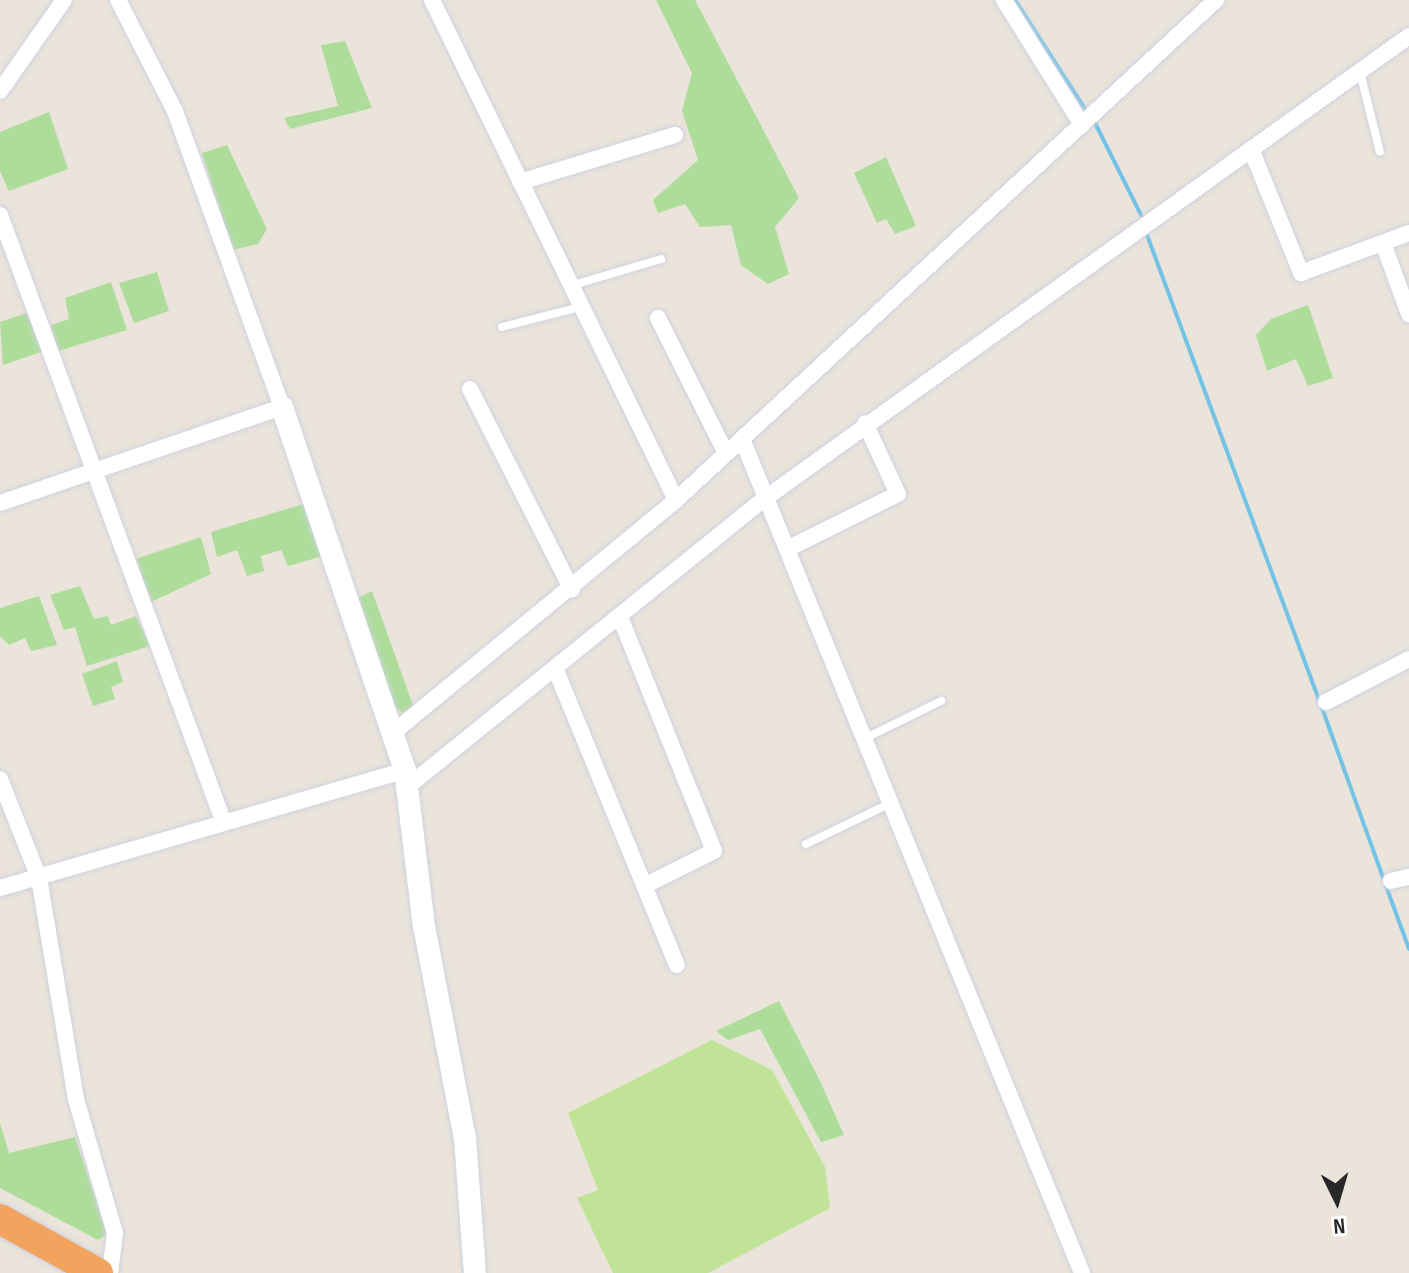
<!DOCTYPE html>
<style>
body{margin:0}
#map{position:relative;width:1409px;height:1273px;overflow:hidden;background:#eae4db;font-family:"Sofia Sans Condensed",sans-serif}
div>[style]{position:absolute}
.green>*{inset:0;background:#aedd9b}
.pitch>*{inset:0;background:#c0e397}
.stream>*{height:4px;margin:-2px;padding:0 2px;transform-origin:2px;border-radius:2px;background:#74c2e5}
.roads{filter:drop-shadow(0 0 2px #d0d2e0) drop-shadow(0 0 2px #d0d2e0)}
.lane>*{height:8px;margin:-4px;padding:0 4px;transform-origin:4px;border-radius:4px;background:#fff}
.street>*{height:16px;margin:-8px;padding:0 8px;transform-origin:8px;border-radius:8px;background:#fff}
.secondary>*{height:22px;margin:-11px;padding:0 11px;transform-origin:11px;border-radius:11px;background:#fff}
.highway>*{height:30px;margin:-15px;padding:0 15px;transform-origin:15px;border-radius:15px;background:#f2a35d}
span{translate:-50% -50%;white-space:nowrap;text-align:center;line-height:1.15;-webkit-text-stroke:8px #fff;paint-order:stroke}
.north{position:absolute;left:1297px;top:1161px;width:80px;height:80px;-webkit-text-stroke:6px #fff;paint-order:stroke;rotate:175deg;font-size:22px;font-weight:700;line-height:32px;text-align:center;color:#282828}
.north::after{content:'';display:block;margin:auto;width:28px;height:36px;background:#282828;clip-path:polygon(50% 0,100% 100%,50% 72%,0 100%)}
</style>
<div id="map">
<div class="green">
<i style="clip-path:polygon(656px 0,695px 0,799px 198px,775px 227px,789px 274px,768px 284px,741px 265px,731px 225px,700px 227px,685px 204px,658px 213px,653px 200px,698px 160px,682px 111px,692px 73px)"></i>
<i style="clip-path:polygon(345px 41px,372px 108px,290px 129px,284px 118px,338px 106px,321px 45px)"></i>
<i style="clip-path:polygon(49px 112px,68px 169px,9px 191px,0 171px,0 132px)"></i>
<i style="clip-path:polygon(227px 145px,267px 229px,258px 244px,232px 250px,202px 153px)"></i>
<i style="clip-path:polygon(886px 157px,916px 226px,895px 234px,886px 219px,877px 223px,854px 173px)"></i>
<i style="clip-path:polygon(157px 272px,169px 311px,134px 323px,119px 283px)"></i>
<i style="clip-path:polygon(111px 282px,127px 330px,58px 351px,51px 325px,69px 319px,65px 298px)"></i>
<i style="clip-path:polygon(1308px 305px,1333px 378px,1308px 386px,1296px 359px,1267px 371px,1256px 335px,1271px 319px)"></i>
<i style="clip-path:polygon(30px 312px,44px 351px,3px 365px,0 322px)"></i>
<i style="clip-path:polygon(303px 504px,323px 556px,288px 566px,281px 550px,261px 556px,264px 571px,247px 576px,237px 550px,217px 557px,211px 532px)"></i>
<i style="clip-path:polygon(201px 537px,211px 574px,151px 602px,133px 560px)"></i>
<i style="clip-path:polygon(80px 586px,94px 619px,108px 616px,111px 625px,136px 616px,150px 646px,87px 666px,75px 627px,64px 630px,50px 595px)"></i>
<i style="clip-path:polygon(372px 591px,414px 708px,405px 714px,396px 709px,356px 599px)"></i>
<i style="clip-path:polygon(39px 596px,57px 645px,31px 651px,25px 638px,9px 645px,0 636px,0 608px)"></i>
<i style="clip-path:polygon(117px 661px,123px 682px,111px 687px,115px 699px,93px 706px,82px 674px)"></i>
<i style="clip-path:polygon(779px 1001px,820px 1081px,844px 1135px,821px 1142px,760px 1029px,728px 1040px,716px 1031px)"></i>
<i style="clip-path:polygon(0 1123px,9px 1153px,75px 1137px,107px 1234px,98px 1240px,0 1188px)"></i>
</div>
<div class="pitch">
<i style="clip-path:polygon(712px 1040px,772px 1070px,825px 1167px,830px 1208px,708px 1273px,613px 1273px,577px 1198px,598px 1190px,568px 1113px)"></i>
</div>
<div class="stream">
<i style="left:1015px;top:0;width:133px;rotate:57.3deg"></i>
<i style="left:1095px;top:123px;width:103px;rotate:63.4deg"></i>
<i style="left:1147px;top:235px;width:495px;rotate:69.7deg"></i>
<i style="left:1322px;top:708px;width:180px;rotate:70.2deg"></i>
<i style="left:1386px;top:886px;width:67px;rotate:69.9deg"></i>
</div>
<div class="roads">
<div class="lane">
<i style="left:1360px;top:72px;width:82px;rotate:76deg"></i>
<i style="left:570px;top:286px;width:95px;rotate:-16.5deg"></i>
<i style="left:502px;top:327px;width:81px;rotate:-14.4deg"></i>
<i style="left:866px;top:738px;width:84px;rotate:-26.3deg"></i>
<i style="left:806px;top:844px;width:94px;rotate:-25.8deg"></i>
</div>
<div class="street">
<i style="left:432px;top:0;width:556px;rotate:63.99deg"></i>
<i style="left:1004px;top:0;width:147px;rotate:58deg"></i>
<i style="left:0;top:91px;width:111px;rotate:-54.9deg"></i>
<i style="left:1251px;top:149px;width:134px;rotate:68deg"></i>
<i style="left:1301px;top:273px;width:115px;rotate:-20.3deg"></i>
<i style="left:520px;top:182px;width:162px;rotate:-16.9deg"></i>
<i style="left:0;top:215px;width:648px;rotate:69.78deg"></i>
<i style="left:1383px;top:243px;width:76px;rotate:69.9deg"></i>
<i style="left:658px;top:318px;width:151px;rotate:63.3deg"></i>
<i style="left:470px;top:389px;width:225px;rotate:63.1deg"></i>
<i style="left:742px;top:439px;width:901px;rotate:67.82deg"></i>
<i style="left:0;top:503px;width:298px;rotate:-18.8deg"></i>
<i style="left:282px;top:407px;width:315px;rotate:-109.9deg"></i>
<i style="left:175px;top:111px;width:125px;rotate:-117.2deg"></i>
<i style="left:791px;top:547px;width:119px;rotate:-26.4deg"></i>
<i style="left:898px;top:494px;width:78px;rotate:-114.9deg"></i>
<i style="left:620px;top:617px;width:252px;rotate:68.1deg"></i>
<i style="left:714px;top:851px;width:78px;rotate:153.4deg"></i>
<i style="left:555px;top:668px;width:321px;rotate:67.7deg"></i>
<i style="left:1326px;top:702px;width:93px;rotate:-27.4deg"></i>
<i style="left:395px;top:731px;width:364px;rotate:-39.4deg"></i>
<i style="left:676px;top:500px;width:736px;rotate:-42.8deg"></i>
<i style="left:0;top:779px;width:106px;rotate:68.5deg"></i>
<i style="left:39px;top:878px;width:224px;rotate:80.5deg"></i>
<i style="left:76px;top:1099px;width:140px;rotate:73.8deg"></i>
<i style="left:115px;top:1233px;width:40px;rotate:97.1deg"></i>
<i style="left:407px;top:787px;width:462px;rotate:-38.9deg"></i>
<i style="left:767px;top:497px;width:790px;rotate:-35.68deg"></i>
<i style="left:1391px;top:881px;width:18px;rotate:-13deg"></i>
<i style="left:0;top:888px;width:422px;rotate:-16.2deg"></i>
</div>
<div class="secondary">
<i style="left:282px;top:407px;width:383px;rotate:71.3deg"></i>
<i style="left:405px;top:770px;width:157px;rotate:83.1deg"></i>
<i style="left:424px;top:926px;width:216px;rotate:79.1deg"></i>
<i style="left:465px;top:1138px;width:135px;rotate:85.8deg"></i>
</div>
<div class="highway">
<i style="left:0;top:1219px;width:112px;rotate:28.9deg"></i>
</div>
</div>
<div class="north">N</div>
</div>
